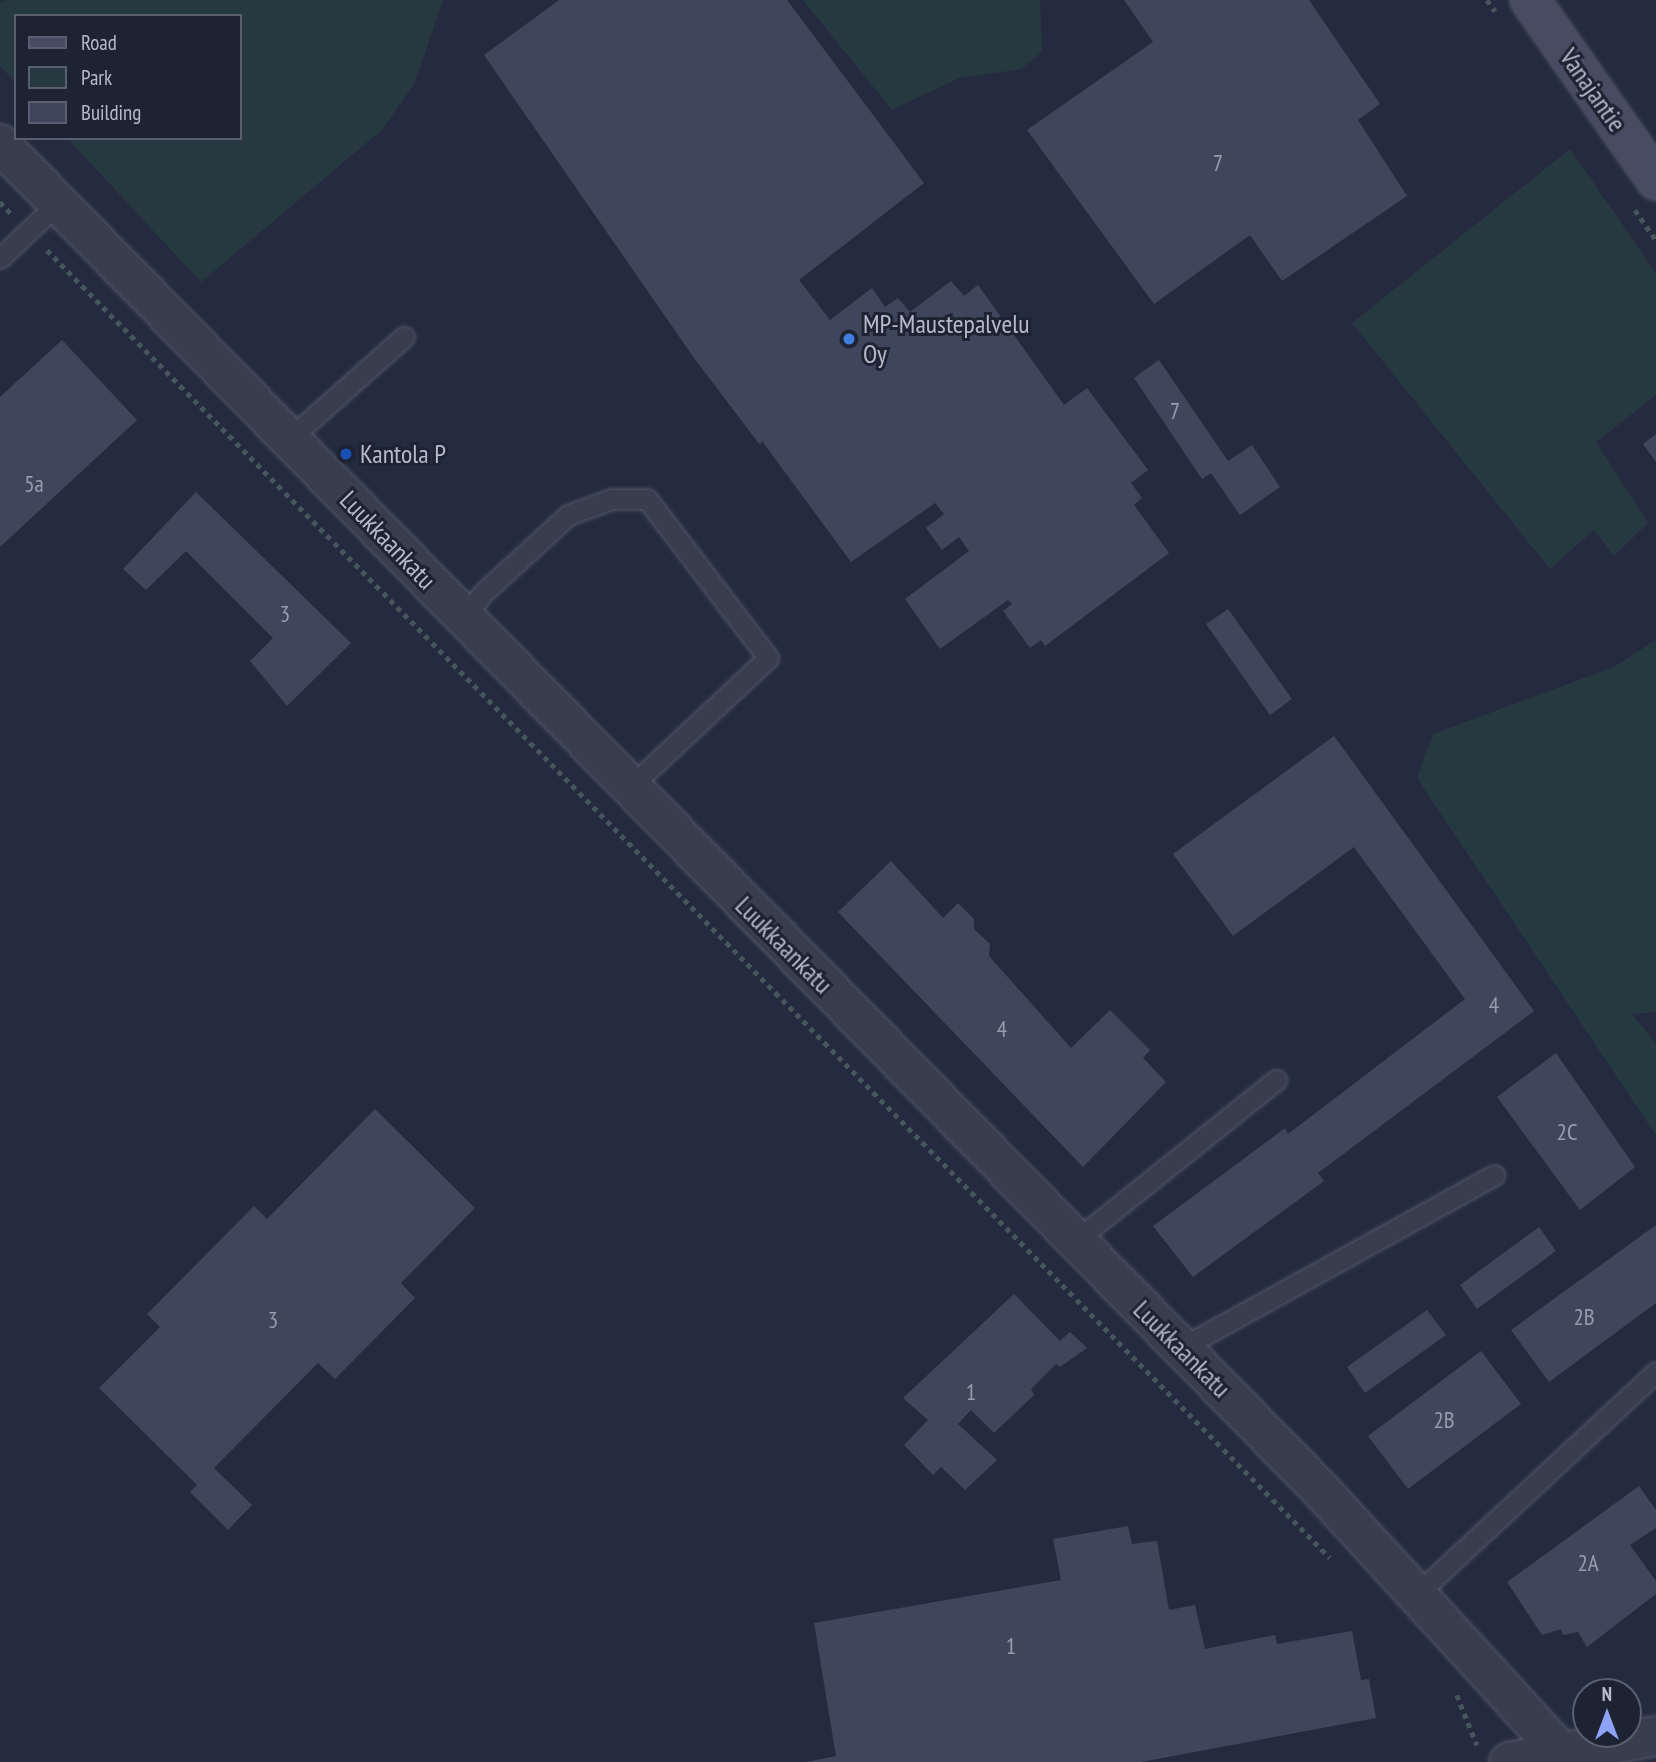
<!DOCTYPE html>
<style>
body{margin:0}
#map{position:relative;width:1656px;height:1762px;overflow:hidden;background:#252b3f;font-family:"PT Sans Narrow",sans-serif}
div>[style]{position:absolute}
.green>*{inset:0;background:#273940}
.building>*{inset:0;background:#3f465c}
.path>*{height:4.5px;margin-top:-2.25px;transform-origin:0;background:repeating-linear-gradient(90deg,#45565d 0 5px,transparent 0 10px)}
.roads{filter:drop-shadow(0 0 2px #515667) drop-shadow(0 0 2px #515667)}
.lane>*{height:19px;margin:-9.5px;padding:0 9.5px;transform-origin:9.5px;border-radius:9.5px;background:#393e4f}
.street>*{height:38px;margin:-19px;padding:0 19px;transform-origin:19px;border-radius:19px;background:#393e4f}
.secondary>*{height:38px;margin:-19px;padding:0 19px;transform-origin:19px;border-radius:19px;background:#474c62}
.dots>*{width:19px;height:19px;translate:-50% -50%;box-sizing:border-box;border:4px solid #1e2334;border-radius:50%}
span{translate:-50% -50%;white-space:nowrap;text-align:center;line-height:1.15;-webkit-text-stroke:6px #1e2334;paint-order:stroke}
.number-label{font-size:23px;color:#989dae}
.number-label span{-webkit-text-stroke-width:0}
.street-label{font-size:26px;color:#b5baca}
.poi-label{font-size:26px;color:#b5baca}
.left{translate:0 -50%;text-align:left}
.legend{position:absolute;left:14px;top:14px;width:228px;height:126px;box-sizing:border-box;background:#1e2334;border:2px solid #5a5f70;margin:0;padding:9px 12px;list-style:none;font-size:21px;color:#b5baca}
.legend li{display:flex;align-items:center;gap:14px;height:35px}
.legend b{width:35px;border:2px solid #5a5f70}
.north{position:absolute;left:1572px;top:1678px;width:70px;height:70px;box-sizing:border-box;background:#1e2334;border:2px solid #5a5f70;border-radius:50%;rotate:0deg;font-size:19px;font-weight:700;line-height:28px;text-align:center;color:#b5baca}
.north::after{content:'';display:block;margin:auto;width:24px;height:32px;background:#8da3f7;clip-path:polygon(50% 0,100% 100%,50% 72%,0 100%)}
</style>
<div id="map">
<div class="green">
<i style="clip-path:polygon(5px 0,443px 0,415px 82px,383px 129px,201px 282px,67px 138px,240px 138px,240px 16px,16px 16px,16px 83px,0 66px,0 4px)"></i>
<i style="clip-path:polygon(803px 0,1040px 0,1042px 52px,1021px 69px,959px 78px,892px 110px)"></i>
<i style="clip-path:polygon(1570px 149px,1656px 273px,1656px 395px,1596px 442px,1648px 523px,1614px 556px,1594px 530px,1550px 569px,1352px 323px)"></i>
<i style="clip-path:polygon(1656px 640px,1656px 1012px,1632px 1014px,1656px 1044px,1656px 1135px,1417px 778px,1433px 734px,1614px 667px)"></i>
</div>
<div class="building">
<i style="clip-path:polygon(559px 0,787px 0,924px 183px,799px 280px,830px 320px,872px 288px,885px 307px,898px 298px,910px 312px,951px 281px,964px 296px,978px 285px,1064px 405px,1087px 388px,1148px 470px,1131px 483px,1142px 498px,1134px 505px,1169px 553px,1045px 646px,1041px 640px,1030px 648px,1003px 611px,1012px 604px,1008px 600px,940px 649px,905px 599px,969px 551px,959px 537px,942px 550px,926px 528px,944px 514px,935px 503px,851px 562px,762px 441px,760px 445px,694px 358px,484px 55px)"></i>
<i style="clip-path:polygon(1124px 0,1309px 0,1380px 104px,1358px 120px,1407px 196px,1282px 281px,1250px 235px,1154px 304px,1027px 130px,1153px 42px)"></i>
<i style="clip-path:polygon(62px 340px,137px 420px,0 547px,0 397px)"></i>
<i style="clip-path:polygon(1159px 360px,1228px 461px,1252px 445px,1280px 487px,1240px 515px,1211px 473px,1202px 479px,1134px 378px)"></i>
<i style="clip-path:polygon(1656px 434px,1656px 462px,1643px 444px)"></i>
<i style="clip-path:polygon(196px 492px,351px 643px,287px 706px,250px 661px,273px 638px,186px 551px,146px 590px,123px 569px)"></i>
<i style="clip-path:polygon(1228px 609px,1292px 699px,1270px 715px,1206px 624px)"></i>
<i style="clip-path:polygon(1334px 736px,1534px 1011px,1318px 1173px,1324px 1181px,1193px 1277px,1153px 1226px,1285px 1128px,1288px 1134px,1465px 999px,1354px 847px,1233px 936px,1173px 854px)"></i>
<i style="clip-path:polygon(891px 861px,943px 918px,958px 903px,974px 919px,974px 929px,990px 944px,989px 956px,1071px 1048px,1110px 1010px,1150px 1050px,1143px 1058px,1166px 1082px,1083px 1167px,838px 912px)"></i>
<i style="clip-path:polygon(1556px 1053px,1635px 1167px,1580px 1210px,1497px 1097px)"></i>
<i style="clip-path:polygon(375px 1109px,475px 1208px,401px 1283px,415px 1298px,335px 1379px,318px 1363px,214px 1468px,252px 1505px,228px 1530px,190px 1492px,197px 1485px,99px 1388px,160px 1327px,147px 1314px,254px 1206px,267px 1219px)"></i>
<i style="clip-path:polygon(1656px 1225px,1656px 1303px,1549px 1382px,1511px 1330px)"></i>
<i style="clip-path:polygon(1539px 1227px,1556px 1251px,1477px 1309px,1460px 1285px)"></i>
<i style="clip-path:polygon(1014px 1294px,1060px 1341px,1070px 1332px,1087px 1348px,1060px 1367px,1056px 1364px,1031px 1389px,1034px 1395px,994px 1433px,971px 1410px,958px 1424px,997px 1460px,965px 1490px,941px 1467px,933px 1475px,904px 1445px,928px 1420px,903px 1398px)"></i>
<i style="clip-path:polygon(1427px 1310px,1446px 1335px,1365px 1393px,1347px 1367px)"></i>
<i style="clip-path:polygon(1481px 1351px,1521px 1404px,1408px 1489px,1368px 1436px)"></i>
<i style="clip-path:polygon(1639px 1486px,1656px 1510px,1656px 1528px,1630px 1545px,1656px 1581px,1656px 1594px,1587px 1647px,1578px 1632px,1563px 1635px,1561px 1629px,1542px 1635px,1507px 1582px)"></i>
<i style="clip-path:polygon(1128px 1526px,1132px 1544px,1157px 1541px,1169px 1610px,1195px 1605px,1205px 1649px,1275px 1635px,1277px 1644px,1352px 1631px,1361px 1680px,1369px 1679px,1376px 1718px,1141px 1762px,806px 1762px,836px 1756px,814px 1623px,1061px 1580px,1053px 1539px)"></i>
</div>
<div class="path">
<i style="left:1487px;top:0;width:14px;rotate:54deg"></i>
<i style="left:0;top:202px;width:16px;rotate:47deg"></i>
<i style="left:1635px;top:210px;width:37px;rotate:55deg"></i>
<i style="left:47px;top:250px;width:1832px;rotate:45.55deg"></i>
<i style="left:1457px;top:1695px;width:54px;rotate:68.2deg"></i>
</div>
<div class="roads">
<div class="lane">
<i style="left:0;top:258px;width:80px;rotate:-43.5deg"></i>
<i style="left:289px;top:439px;width:154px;rotate:-41.6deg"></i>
<i style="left:464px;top:618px;width:31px;rotate:-53deg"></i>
<i style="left:483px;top:593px;width:115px;rotate:-42.5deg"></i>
<i style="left:568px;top:515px;width:47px;rotate:-20deg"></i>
<i style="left:612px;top:499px;width:35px"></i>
<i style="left:647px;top:499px;width:200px;rotate:52.7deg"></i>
<i style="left:768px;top:658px;width:189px;rotate:136.9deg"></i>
<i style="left:1075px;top:1241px;width:258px;rotate:-38.7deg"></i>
<i style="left:1181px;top:1348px;width:358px;rotate:-28.9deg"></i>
<i style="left:1417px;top:1594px;width:326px;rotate:-42.9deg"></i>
</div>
<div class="street">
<i style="left:0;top:144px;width:1882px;rotate:45.54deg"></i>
<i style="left:1318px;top:1487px;width:360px;rotate:47.5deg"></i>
<i style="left:1509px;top:1762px;width:149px;rotate:-10deg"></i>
</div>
<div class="secondary">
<i style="left:1530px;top:0;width:220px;rotate:55deg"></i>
</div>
</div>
<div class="dots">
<i style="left:849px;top:339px;background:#3f7fe0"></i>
<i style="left:346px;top:454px;background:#1a4fb4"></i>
</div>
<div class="number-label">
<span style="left:1218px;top:163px">7</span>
<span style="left:1175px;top:411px">7</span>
<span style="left:34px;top:484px">5a</span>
<span style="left:285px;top:614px">3</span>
<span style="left:1494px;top:1005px">4</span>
<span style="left:1002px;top:1029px">4</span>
<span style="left:1567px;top:1132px">2C</span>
<span style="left:1584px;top:1317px">2B</span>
<span style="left:273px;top:1320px">3</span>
<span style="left:971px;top:1392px">1</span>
<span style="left:1444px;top:1420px">2B</span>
<span style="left:1588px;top:1563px">2A</span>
<span style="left:1011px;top:1646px">1</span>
</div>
<div class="street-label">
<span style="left:1593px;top:90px;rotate:55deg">Vanajantie</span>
<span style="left:388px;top:540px;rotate:46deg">Luukkaankatu</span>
<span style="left:784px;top:945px;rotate:45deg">Luukkaankatu</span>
<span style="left:1182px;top:1349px;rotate:45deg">Luukkaankatu</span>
</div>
<div class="poi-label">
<span class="left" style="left:863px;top:339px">MP-Maustepalvelu<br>Oy</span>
<span class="left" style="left:360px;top:454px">Kantola P</span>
</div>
<ul class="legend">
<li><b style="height:9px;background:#474c62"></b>Road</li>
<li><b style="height:19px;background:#273940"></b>Park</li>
<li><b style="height:19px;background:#3f465c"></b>Building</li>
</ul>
<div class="north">N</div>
</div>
